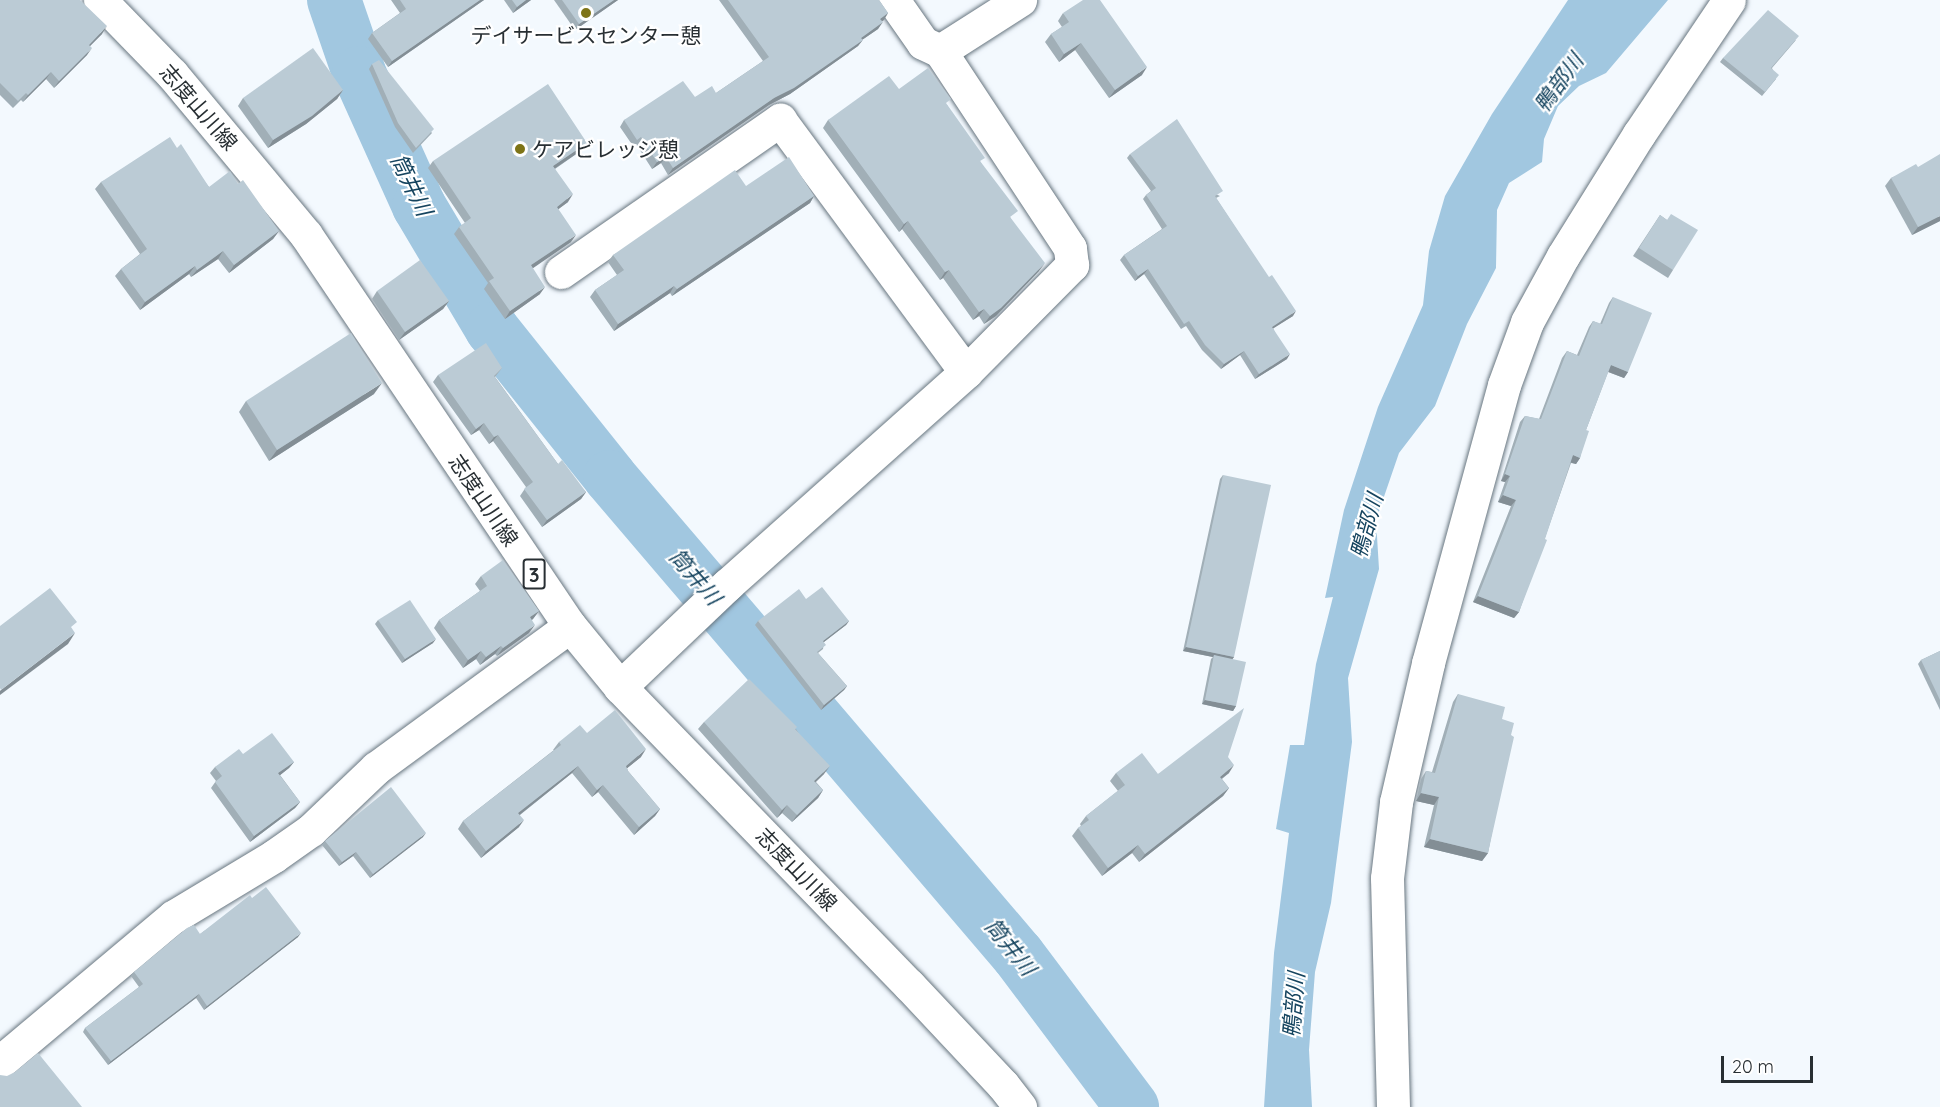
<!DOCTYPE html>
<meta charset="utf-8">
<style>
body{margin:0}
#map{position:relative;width:1940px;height:1107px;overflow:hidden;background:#f3f9fe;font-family:Quicksand,"Noto Sans JP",sans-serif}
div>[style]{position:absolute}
.water>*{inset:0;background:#a1c7e0}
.river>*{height:54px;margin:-27px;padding:0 27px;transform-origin:27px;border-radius:27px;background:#a1c7e0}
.roads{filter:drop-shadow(0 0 2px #687680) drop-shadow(0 0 2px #687680)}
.minor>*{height:33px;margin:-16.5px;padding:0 16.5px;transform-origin:16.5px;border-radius:16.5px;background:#fff}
.primary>*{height:33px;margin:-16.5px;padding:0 16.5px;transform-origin:16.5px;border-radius:16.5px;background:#fff}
.wall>*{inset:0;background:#a1afb7}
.shaded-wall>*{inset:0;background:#838e95}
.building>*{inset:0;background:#bbcbd5}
.dots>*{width:16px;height:16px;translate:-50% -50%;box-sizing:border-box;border:3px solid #fff;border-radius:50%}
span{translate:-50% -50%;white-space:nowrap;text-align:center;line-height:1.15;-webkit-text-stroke:4.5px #fff;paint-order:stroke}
.shield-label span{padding:2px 4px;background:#fff;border:2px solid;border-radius:4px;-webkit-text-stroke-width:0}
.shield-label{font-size:20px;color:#282f33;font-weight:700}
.poi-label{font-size:21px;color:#282f33}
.left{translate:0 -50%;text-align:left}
.street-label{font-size:21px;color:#282f33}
.water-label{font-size:22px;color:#15445f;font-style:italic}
.scale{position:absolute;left:1721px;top:1056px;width:92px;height:27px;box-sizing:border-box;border:3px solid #282f33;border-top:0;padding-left:8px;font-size:18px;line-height:21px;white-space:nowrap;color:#282f33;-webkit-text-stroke:4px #fff;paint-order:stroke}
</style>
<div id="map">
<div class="water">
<i style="clip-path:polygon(1568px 0,1668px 0,1606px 73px,1579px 86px,1558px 106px,1544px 139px,1542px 162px,1509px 183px,1497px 210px,1496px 268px,1467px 324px,1435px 406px,1399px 453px,1376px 520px,1379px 569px,1348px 678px,1352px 742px,1331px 903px,1315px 972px,1309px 1050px,1312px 1107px,1264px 1107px,1274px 953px,1289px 833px,1276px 829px,1290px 745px,1304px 745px,1316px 664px,1333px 597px,1325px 598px,1344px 510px,1378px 407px,1423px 305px,1429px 251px,1445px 196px,1492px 114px)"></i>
</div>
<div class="river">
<i style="left:334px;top:0;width:77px;rotate:71.1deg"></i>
<i style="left:359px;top:73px;width:146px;rotate:65.7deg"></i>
<i style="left:419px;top:206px;width:143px;rotate:59.3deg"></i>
<i style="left:492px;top:329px;width:189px;rotate:51.4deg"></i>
<i style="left:610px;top:477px;width:628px;rotate:49.52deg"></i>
<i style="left:1018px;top:955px;width:190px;rotate:53.1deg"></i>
</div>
<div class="roads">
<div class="minor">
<i style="left:893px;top:0;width:52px;rotate:55.1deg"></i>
<i style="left:923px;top:43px;width:19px;rotate:25deg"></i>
<i style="left:561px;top:272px;width:267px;rotate:-34.8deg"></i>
<i style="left:780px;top:120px;width:313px;rotate:53.6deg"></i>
<i style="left:620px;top:687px;width:148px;rotate:-43.6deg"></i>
<i style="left:727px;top:585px;width:320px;rotate:-41.7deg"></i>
<i style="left:966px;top:372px;width:151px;rotate:-45.3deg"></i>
<i style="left:1072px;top:265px;width:17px;rotate:-97deg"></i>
<i style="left:1070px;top:248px;width:236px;rotate:-123.4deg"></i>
<i style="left:940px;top:51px;width:95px;rotate:-32.5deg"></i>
<i style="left:0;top:1062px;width:226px;rotate:-40deg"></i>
<i style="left:173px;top:917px;width:118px;rotate:-31.1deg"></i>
<i style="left:274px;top:856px;width:45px;rotate:-35.1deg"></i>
<i style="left:311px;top:830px;width:90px;rotate:-43.6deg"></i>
<i style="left:376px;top:768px;width:240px;rotate:-36.2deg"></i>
<i style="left:1393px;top:1107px;width:229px;rotate:-91.5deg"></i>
<i style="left:1387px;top:878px;width:77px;rotate:-83.2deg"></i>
<i style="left:1396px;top:802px;width:143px;rotate:-77deg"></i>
<i style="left:1428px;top:663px;width:288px;rotate:-74.7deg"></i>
<i style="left:1504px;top:385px;width:67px;rotate:-69.9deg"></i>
<i style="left:1527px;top:322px;width:75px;rotate:-61.4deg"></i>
<i style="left:1563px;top:256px;width:144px;rotate:-58.1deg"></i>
<i style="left:1639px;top:134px;width:161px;rotate:-56.1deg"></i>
</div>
<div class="primary">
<i style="left:100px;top:0;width:103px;rotate:45.8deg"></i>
<i style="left:172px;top:74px;width:209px;rotate:50.2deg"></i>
<i style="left:306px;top:235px;width:472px;rotate:56deg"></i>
<i style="left:570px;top:626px;width:79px;rotate:50.7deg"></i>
<i style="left:620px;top:687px;width:415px;rotate:45.9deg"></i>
<i style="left:909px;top:985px;width:137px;rotate:46.8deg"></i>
<i style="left:1003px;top:1085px;width:28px;rotate:52deg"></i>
</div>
</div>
<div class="wall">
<i style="clip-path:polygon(0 0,102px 34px,90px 46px,87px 55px,54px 88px,46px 79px,23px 102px,21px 100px,13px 108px,0 95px)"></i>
<i style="clip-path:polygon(391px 0,484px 0,388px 67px,368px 39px,372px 33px,400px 13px)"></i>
<i style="clip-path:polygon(504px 0,531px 0,513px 13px)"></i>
<i style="clip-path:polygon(554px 0,618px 0,575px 30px)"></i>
<i style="clip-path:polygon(719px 0,879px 0,888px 13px,882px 21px,878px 29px,862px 40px,858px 46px,790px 94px,769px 105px,668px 175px,661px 163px,652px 169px,636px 144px,633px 146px,620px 127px,624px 120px,695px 97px,716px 93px,763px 61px)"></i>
<i style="clip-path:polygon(1063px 13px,1142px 75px,1109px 98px,1075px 50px,1059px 62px,1045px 42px,1051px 34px,1062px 27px,1058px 21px)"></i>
<i style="clip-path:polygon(1796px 40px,1772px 68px,1776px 79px,1762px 96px,1720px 62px,1723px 58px)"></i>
<i style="clip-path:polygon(372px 64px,432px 133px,413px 153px,395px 127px,369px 69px)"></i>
<i style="clip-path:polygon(899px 89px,947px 105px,981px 163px,1039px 271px,996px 316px,984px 324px,979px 316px,973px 320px,943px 278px,940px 280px,902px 229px,899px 232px,823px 128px,828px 120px)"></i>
<i style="clip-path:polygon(343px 90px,337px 99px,306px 124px,268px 148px,238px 106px,243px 98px)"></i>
<i style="clip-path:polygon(177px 148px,209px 187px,238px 184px,279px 231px,273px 239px,229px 273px,218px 259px,191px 277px,189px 274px,140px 310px,115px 276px,121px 269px,140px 254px,95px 189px,101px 182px)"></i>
<i style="clip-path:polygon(582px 150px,555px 169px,568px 202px,558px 209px,571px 242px,532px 268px,540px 294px,505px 319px,484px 289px,488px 283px,454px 234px,459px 227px,465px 223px,428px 168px,433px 161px)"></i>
<i style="clip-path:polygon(1130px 154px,1220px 196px,1216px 198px,1293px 316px,1273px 328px,1287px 359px,1255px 379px,1240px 355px,1221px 369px,1202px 350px,1186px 326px,1181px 329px,1144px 274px,1135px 281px,1120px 260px,1124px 255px,1162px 229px,1143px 199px,1146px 195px,1151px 191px,1127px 158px)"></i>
<i style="clip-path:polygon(1918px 167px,1940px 221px,1912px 235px,1885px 186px,1891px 178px)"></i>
<i style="clip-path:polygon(746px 186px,814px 196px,810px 203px,672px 296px,670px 293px,614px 331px,590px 297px,595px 290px,617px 275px,608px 262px,613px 255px)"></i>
<i style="clip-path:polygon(1660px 215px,1667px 220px,1673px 270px,1668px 278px,1633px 256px)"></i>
<i style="clip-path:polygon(377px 291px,449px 301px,443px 309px,399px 340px,372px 299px)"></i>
<i style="clip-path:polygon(1613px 297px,1628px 372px,1624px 378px,1608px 372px,1586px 430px,1580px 458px,1576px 464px,1571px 463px,1519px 612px,1514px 618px,1473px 602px,1511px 506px,1498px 502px,1505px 482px,1501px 481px,1520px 422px,1525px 416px,1539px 419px,1562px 358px,1567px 351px,1577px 355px,1589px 327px,1593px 321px,1600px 324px,1609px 303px)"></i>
<i style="clip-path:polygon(502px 368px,495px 377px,558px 464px,586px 492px,581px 499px,542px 527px,520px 496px,526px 487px,493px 441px,489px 444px,479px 430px,471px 435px,433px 382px,438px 375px)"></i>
<i style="clip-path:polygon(374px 394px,269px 461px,239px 412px,246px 401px)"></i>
<i style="clip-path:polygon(1223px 475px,1234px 657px,1232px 659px,1236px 706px,1233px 711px,1202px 704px,1211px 659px,1213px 657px,1183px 651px,1220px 479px)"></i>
<i style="clip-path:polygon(481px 576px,539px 611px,532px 620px,529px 633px,497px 656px,495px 654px,480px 665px,476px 659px,463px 668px,434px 628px,439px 620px,480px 591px,475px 584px)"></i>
<i style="clip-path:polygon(806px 599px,849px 621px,846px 625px,824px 642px,823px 649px,818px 653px,847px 686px,844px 690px,821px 710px,755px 625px,758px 621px)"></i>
<i style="clip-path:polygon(378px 620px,433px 643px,402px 663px,375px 624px)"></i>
<i style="clip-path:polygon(1940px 651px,1940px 710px,1918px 664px,1921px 660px)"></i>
<i style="clip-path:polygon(1458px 694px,1511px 735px,1488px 853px,1482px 861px,1424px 847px,1434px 805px,1416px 801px,1421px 779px,1426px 771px,1432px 772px,1453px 702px)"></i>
<i style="clip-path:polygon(704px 722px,796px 729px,824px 774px,816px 782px,823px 790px,818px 798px,792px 822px,782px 813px,777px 818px,698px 729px)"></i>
<i style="clip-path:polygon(587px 733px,641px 757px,627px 768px,628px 771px,660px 809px,655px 816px,634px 835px,598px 792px,592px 797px,572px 773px,520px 815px,519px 827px,481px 858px,458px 829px,463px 821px,554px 750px,553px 750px,559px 742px)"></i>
<i style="clip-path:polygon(243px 754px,294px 762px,289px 768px,280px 775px,300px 802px,295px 808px,250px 842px,211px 788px,216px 781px,210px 773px,215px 767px)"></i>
<i style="clip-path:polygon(1228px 757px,1229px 773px,1222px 779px,1229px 788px,1223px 796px,1139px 862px,1132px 853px,1102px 876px,1072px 836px,1078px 828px,1081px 826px,1080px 824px,1086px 816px,1118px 791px,1110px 781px,1116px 773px,1158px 774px)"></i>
<i style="clip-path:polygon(423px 837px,370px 878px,353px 856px,339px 866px,322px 845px,325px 841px)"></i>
<i style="clip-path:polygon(252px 898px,298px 937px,204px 1010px,196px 998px,108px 1065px,83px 1032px,85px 1028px,139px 987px,131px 976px,134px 972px,200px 934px)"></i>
</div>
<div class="shaded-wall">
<i style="clip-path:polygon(480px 0,484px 0,388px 67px,392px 61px)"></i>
<i style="clip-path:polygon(526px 0,531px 0,513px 13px,517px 7px)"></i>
<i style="clip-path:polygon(614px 0,618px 0,575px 30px,579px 24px)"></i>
<i style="clip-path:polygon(888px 13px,884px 20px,876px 26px,880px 19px)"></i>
<i style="clip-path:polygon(883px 22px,878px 29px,856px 44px,861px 38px)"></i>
<i style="clip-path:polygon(107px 26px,102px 34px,84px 52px,89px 45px)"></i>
<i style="clip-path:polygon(863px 40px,858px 46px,790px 94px,769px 105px,668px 175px,673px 168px,774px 98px)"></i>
<i style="clip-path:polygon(1081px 43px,1075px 50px,1059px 62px,1064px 54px)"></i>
<i style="clip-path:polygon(92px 48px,87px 55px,54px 88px,59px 81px)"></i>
<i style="clip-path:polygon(1147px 67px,1142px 75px,1109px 98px,1115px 90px)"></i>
<i style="clip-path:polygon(51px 72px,46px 79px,23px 102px,28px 95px)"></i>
<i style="clip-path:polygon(343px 90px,337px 99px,306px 124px,268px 148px,273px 140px)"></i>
<i style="clip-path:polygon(587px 143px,582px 150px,548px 173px,553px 166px)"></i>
<i style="clip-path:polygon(666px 157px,661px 163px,652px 169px,657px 162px)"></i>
<i style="clip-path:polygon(573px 194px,568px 202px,552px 214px,557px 207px)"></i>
<i style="clip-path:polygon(814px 196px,810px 203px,672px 296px,677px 289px)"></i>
<i style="clip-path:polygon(1940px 216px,1940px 221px,1912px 235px,1918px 227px)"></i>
<i style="clip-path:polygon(908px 221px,902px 229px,899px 232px,904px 224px)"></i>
<i style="clip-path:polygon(279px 231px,273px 239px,229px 273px,234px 265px)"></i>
<i style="clip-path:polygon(576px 235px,571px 242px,526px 273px,531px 265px)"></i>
<i style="clip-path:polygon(223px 251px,218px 259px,191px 277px,197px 270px)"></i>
<i style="clip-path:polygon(1045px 263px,1039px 271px,996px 316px,984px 324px,990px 316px)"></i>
<i style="clip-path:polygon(195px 266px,189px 274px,140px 310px,145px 302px)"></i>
<i style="clip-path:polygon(1148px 269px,1144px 274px,1135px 281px,1138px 276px)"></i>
<i style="clip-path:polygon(949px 270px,943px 278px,940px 280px,945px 272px)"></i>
<i style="clip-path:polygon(674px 286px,670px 293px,614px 331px,618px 324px)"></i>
<i style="clip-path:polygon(545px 287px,540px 294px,505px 319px,510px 311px)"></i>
<i style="clip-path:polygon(449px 301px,443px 309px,399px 340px,405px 332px)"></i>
<i style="clip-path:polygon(984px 309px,979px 316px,973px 320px,979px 312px)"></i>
<i style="clip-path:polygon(1296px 311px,1293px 316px,1269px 331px,1272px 327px)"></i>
<i style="clip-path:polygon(1244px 351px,1240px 355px,1221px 369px,1224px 364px)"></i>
<i style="clip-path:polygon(1290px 354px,1287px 359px,1255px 379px,1259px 374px)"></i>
<i style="clip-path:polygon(1611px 365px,1628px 372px,1624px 378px,1606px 371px)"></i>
<i style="clip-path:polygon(382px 383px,374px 394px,269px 461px,277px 450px)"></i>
<i style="clip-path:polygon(484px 423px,479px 430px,471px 435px,476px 429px)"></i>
<i style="clip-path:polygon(498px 435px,493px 441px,489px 444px,494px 437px)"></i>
<i style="clip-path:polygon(1573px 455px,1580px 458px,1576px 464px,1569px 462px)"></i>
<i style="clip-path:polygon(1505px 474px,1510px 476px,1505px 482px,1501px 481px)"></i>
<i style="clip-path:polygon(586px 492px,581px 499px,542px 527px,547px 520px)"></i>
<i style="clip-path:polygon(1503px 495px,1516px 500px,1511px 506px,1498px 502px)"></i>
<i style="clip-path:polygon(1478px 596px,1519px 612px,1514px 618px,1473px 602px)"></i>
<i style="clip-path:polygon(539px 611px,533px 619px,524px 625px,530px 617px)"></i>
<i style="clip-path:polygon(849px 621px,846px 625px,820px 645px,823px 641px)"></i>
<i style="clip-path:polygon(535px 625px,529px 633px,497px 656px,503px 648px)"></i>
<i style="clip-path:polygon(75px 633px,68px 644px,0 695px,0 691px,1px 690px)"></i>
<i style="clip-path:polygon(436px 639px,433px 643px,402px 663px,405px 659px)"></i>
<i style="clip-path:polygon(501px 646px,495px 654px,480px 665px,486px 657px)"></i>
<i style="clip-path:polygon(1186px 647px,1234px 657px,1231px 661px,1214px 655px,1213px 657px,1183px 651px)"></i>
<i style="clip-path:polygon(481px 651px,476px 659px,463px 668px,468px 660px)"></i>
<i style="clip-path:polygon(847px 686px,844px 690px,821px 710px,824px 705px)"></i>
<i style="clip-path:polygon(1205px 700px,1236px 706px,1233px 711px,1202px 704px)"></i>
<i style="clip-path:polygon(646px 749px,641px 757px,620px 774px,626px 766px)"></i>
<i style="clip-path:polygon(294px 762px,289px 768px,274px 780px,278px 773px)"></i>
<i style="clip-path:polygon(1234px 765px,1229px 773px,1214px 784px,1220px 777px)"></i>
<i style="clip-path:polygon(578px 766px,572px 773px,513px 820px,518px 813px)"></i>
<i style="clip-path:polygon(830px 766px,824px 774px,809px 788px,814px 781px)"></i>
<i style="clip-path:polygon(603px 785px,598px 792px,592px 797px,597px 790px)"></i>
<i style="clip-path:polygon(1229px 788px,1223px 796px,1139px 862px,1145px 854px)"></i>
<i style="clip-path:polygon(823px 790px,818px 798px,792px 822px,797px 815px)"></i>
<i style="clip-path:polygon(1421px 793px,1439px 797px,1434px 805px,1416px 801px)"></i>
<i style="clip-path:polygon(300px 802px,295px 808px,250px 842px,254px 836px)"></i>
<i style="clip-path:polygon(787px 805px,782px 813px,777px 818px,782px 810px)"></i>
<i style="clip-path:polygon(660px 809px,655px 816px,634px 835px,639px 827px)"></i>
<i style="clip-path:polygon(524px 820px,519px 827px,481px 858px,486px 851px)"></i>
<i style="clip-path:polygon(426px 833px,423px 837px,370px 878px,373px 874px)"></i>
<i style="clip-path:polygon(1430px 839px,1488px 853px,1482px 861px,1424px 847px)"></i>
<i style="clip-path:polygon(1138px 845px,1132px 853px,1102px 876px,1108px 868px)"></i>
<i style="clip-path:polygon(356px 852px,353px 856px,339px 866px,342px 862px)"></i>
<i style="clip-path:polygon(301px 933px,298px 937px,204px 1010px,207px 1006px)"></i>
<i style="clip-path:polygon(199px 994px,196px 998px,108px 1065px,111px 1061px)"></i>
</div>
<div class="building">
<i style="clip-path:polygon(0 0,80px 0,107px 26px,89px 45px,92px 48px,59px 81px,51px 72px,28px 95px,26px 93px,18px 101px,0 83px)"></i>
<i style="clip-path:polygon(400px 0,480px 0,392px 61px,372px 33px,406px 9px)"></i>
<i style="clip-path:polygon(512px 0,526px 0,517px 7px)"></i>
<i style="clip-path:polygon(562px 0,614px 0,579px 24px)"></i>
<i style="clip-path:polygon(728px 0,879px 0,888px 13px,880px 19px,883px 22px,861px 38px,863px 40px,794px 88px,774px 98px,673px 168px,666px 157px,657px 162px,641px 137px,637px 140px,624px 120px,683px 81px,695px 97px,712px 86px,716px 93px,769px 57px)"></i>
<i style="clip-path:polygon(1083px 0,1100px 0,1147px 67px,1115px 90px,1081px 43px,1064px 54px,1051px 34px,1069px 22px,1063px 13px)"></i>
<i style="clip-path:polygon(1768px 10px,1799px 36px,1771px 68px,1779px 75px,1765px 92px,1723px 58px)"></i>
<i style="clip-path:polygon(313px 48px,343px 90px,312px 116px,273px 140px,243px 98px)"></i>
<i style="clip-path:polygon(379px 60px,434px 129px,416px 148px,398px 123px,372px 64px)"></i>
<i style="clip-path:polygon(928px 68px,951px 99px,946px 103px,985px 158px,980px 161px,1018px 211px,1010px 217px,1045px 263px,1001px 308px,990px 316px,984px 309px,979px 312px,949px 270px,945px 272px,908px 221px,904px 224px,828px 120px,889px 76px,899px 89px)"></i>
<i style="clip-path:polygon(548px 84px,587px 143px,553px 166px,573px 194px,557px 207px,576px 235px,531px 265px,545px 287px,510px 311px,489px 281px,494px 278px,459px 227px,471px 218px,433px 161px)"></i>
<i style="clip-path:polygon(1177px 119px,1223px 191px,1215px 196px,1269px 277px,1272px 275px,1296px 311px,1272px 327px,1290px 354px,1259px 374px,1244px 351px,1224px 364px,1205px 345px,1189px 321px,1184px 324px,1148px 269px,1138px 276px,1124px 255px,1167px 226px,1146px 195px,1156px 188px,1130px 154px)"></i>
<i style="clip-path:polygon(170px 137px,177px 148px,181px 144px,209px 187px,230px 171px,238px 184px,243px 180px,279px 231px,234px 265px,223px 251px,197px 270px,195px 266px,145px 302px,121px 269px,147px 249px,101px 182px)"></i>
<i style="clip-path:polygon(1940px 154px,1940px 216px,1918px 227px,1891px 178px,1916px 164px,1918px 167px)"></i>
<i style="clip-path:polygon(789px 157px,814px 196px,677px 289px,674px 286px,618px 324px,595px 290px,624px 270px,613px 255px,735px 170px,746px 186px)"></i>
<i style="clip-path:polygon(1671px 214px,1698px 230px,1673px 270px,1639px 248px,1660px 215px,1667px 220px)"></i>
<i style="clip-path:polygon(420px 260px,449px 301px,405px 332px,377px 291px)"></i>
<i style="clip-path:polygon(1613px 297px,1652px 313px,1628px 372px,1611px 365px,1586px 430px,1589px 431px,1580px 458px,1573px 455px,1545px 539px,1547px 540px,1519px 612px,1478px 596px,1516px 500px,1503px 495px,1510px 476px,1505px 474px,1525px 416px,1541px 419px,1567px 351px,1579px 356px,1593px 321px,1602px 324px)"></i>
<i style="clip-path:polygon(351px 333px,382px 383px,277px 450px,246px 401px)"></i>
<i style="clip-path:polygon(486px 343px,502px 368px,494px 376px,558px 464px,562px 460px,586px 492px,547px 520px,524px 489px,533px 482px,498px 435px,494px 437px,484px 423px,476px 429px,438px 375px)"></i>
<i style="clip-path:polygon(1223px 475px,1271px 485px,1234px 657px,1186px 647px)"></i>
<i style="clip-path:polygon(503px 560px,539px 611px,530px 617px,535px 625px,503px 648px,501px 646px,486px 657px,481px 651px,468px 660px,439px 620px,487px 586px,481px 576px)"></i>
<i style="clip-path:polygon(822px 587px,849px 621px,823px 641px,826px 645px,817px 652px,847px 686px,824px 705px,758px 621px,799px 589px,806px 599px)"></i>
<i style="clip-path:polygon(50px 588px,77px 622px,71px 627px,75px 633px,1px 690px,0 688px,0 626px)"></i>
<i style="clip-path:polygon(410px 600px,436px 639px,405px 659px,378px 620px)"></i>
<i style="clip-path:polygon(1940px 651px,1940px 700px,1921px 660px)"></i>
<i style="clip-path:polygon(1214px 655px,1246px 662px,1236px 706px,1205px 700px)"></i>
<i style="clip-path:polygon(749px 679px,797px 727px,795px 729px,830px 766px,814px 781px,823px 790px,797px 815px,787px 805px,782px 810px,704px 722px)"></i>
<i style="clip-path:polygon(1458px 694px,1505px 707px,1502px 719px,1514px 723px,1511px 735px,1514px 737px,1488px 853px,1430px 839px,1439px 797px,1421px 793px,1426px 771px,1435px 773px)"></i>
<i style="clip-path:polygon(1244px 708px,1228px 757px,1234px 765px,1220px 777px,1229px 788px,1145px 854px,1138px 845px,1108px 868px,1078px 828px,1089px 820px,1086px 816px,1125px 785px,1116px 773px,1142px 753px,1158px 774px)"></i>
<i style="clip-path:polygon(615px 710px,646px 749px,626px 766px,628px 771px,660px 809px,639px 827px,603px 785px,597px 790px,578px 766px,518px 813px,524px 820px,486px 851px,463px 821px,561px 745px,559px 742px,580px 725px,587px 733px)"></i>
<i style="clip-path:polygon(272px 733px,294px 762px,278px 773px,300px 802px,254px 836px,215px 782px,222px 776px,215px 767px,239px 749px,243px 754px)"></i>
<i style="clip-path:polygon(391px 787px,426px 833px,373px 874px,356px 852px,342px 862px,325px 841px)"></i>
<i style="clip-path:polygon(266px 887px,301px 933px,207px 1006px,199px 994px,111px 1061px,85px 1028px,143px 984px,134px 972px,187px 928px,194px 925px,200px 934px,250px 895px,252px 898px)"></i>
<i style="clip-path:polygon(38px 1053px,82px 1107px,0 1107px,0 1075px,7px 1076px,15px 1072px)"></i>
</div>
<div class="dots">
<i style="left:586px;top:13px;background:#7e7417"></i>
<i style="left:520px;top:149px;background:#7e7417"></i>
</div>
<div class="shield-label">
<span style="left:534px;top:574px">3</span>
</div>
<div class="poi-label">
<span style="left:586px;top:35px">デイサービスセンター憩</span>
<span class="left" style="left:532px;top:149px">ケアビレッジ憩</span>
</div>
<div class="street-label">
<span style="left:199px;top:107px;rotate:49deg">志度山川線</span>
<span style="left:484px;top:500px;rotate:56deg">志度山川線</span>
<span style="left:797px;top:869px;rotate:46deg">志度山川線</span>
</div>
<div class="water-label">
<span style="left:1559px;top:83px;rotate:-54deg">鴨部川</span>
<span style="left:411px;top:185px;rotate:64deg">筒井川</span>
<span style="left:1367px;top:526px;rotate:-74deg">鴨部川</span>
<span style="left:695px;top:577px;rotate:49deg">筒井川</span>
<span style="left:1010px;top:947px;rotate:51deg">筒井川</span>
<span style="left:1294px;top:1005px;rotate:-85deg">鴨部川</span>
</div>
<div class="scale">20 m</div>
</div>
